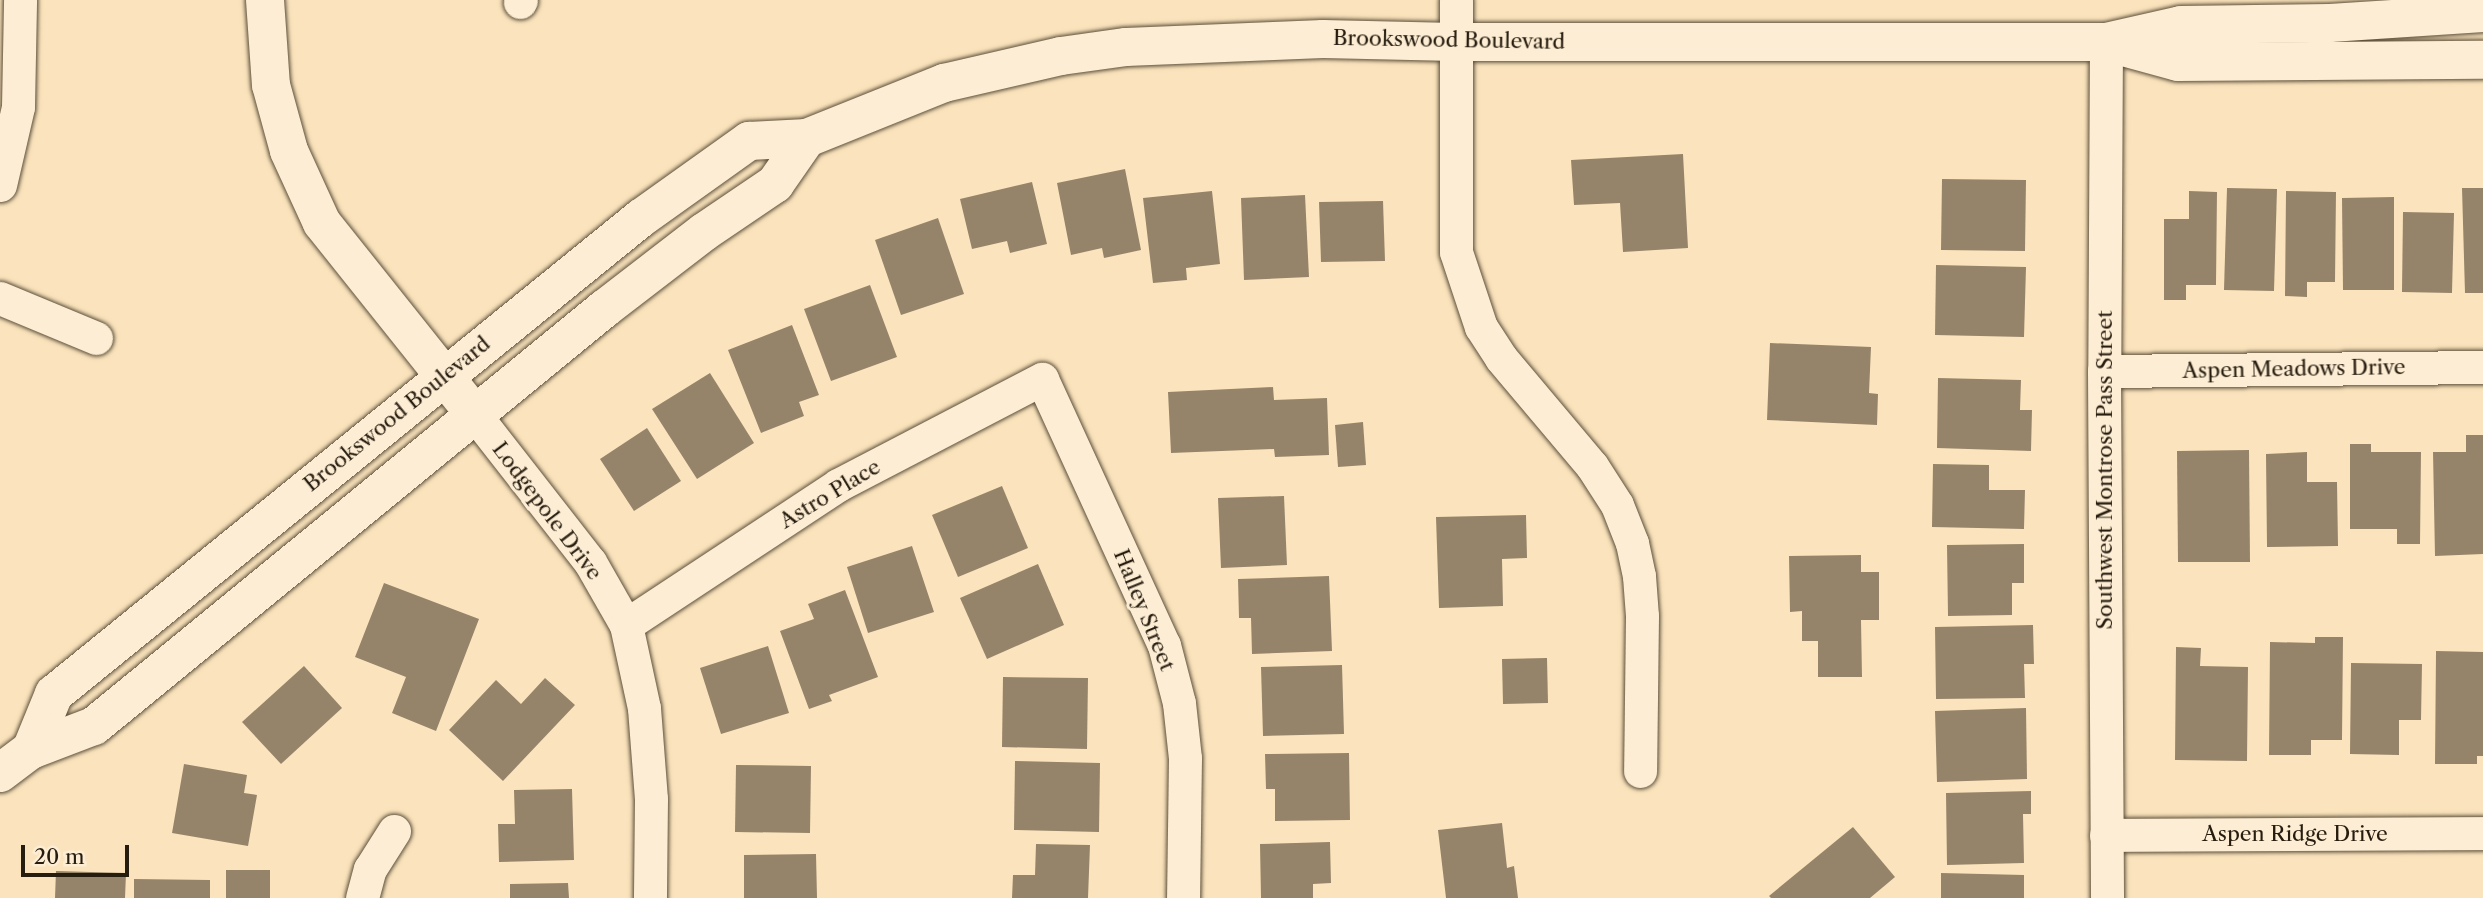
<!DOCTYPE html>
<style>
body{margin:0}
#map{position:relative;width:2483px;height:898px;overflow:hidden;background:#fbe4bd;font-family:"Libre Caslon Text",serif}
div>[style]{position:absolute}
.building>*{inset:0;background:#958469}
.roads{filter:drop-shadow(0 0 2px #5c4f3a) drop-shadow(0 0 2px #5c4f3a)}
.minor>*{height:33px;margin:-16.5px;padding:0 16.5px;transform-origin:16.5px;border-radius:16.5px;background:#fcedd4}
.tertiary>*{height:38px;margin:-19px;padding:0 19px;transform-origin:19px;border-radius:19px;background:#fcedd4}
.secondary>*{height:38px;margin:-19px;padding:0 19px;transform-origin:19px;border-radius:19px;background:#fcedd4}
span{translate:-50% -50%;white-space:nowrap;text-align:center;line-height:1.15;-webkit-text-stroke:6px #fcedd4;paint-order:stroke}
.street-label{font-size:21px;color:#271d0f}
.scale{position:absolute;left:21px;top:845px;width:108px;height:32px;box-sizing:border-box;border:4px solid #271d0f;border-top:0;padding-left:9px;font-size:21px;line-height:24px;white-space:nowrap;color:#271d0f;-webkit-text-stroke:5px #fcedd4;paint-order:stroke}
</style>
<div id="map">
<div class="building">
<i style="clip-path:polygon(1683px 154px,1688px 248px,1623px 252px,1620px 203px,1574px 205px,1571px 160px)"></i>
<i style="clip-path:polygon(1125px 169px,1141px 250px,1104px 258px,1102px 248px,1071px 255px,1057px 183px)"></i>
<i style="clip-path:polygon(1942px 179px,2026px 180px,2025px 251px,1941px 250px)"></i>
<i style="clip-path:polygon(1032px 182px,1047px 244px,1010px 253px,1007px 241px,972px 249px,960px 199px)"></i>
<i style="clip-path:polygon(2227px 188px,2277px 189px,2274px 291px,2224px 290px)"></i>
<i style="clip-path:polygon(2462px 188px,2483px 188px,2483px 293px,2465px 293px)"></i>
<i style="clip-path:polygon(1212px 191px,1220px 264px,1186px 268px,1187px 280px,1153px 283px,1143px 198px)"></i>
<i style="clip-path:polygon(2189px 191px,2217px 192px,2216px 285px,2186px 285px,2186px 300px,2164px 300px,2164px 219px,2189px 219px)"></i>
<i style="clip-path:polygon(2286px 191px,2336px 192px,2335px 282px,2307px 282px,2307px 297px,2285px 296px)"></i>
<i style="clip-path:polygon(1305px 195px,1309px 277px,1244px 280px,1241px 198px)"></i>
<i style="clip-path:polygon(2394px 197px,2394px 290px,2343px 290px,2342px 198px)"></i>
<i style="clip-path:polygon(1383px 201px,1385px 261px,1321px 262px,1319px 202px)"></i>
<i style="clip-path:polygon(2403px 212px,2454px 213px,2452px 293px,2402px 292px)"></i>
<i style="clip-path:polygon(938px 218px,964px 294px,901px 315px,875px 240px)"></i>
<i style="clip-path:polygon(1936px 265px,2026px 267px,2024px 337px,1935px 335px)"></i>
<i style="clip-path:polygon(870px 285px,897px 357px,831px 381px,804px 309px)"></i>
<i style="clip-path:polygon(792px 325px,819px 395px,799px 402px,804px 416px,761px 433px,728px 350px)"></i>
<i style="clip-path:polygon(1770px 343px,1871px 347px,1869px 393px,1878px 394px,1877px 425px,1767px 420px)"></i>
<i style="clip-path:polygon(710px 373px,754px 443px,697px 479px,652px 409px)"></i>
<i style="clip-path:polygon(1938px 378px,2021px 380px,2020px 410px,2032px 410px,2031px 451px,1937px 448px)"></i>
<i style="clip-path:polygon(1273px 387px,1274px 400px,1327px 398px,1329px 455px,1275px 457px,1274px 449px,1171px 453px,1168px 392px)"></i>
<i style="clip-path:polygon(1363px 422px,1366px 465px,1338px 467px,1335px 425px)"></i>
<i style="clip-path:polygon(647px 428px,681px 481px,634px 511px,600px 459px)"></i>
<i style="clip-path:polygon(2466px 435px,2483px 435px,2483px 554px,2435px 556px,2433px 452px,2466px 452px)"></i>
<i style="clip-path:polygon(2350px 444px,2371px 444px,2371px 452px,2421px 452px,2420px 544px,2397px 544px,2397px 529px,2350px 529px)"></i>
<i style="clip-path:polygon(2249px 450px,2250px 562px,2178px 562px,2177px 451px)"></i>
<i style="clip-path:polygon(2307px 452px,2307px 482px,2337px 482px,2338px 546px,2267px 547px,2266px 454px)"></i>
<i style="clip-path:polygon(1933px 464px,1989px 465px,1989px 490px,2025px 490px,2024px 529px,1932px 527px)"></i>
<i style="clip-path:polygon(1002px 486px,1028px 548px,958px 577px,932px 515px)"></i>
<i style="clip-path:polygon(1284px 496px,1287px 565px,1221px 568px,1218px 498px)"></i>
<i style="clip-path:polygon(1526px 515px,1527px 558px,1502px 559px,1503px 606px,1439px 608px,1436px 517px)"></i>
<i style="clip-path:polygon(2024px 544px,2024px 583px,2012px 583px,2012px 615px,1948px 616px,1947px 545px)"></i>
<i style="clip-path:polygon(912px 546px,934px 612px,868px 633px,847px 567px)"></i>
<i style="clip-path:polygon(1861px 555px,1861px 572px,1879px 572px,1879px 620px,1861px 620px,1862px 677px,1818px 677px,1818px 641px,1802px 641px,1802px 611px,1790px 612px,1789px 556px)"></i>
<i style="clip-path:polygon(1038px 564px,1064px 625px,987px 659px,960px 598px)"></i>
<i style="clip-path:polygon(1329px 576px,1332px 651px,1252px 654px,1251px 618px,1239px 618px,1238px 579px)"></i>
<i style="clip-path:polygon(384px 583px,479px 619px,436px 731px,392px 713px,406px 677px,355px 657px)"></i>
<i style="clip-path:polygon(845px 590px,878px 677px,829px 695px,832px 701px,809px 709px,780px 631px,814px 619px,808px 604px)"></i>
<i style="clip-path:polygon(2033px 625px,2034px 664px,2024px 664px,2025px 698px,1936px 699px,1935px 627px)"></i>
<i style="clip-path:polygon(2315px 637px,2343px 637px,2342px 740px,2311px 740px,2311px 755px,2269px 755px,2270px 642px,2315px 643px)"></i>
<i style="clip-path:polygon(768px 646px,789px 713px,721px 734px,700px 668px)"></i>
<i style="clip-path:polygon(2176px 647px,2201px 648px,2200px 666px,2248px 667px,2247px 761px,2175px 760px)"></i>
<i style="clip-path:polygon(2436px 651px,2483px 652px,2483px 756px,2477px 756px,2477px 764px,2435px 764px)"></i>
<i style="clip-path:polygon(1547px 658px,1548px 703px,1503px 704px,1502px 659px)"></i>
<i style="clip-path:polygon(2351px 663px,2422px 664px,2421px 720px,2399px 720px,2399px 755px,2350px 754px)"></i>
<i style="clip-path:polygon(1342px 665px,1344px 734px,1263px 736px,1261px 667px)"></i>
<i style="clip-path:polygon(304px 666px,342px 708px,281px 764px,242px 722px)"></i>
<i style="clip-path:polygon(1003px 677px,1088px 678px,1087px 749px,1002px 747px)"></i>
<i style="clip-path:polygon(545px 678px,575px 705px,503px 781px,449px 730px,496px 680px,521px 704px)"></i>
<i style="clip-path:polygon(2026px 708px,2027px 779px,1937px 782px,1935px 711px)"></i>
<i style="clip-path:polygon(1349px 753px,1350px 820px,1275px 821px,1275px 789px,1266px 789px,1265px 754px)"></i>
<i style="clip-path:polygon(1015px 761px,1100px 763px,1099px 832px,1014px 830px)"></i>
<i style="clip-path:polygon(184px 764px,247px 775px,244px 793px,257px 795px,248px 846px,172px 833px)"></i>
<i style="clip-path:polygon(736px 765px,811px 766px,810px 833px,735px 832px)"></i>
<i style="clip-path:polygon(572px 789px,574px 860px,499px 862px,498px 824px,515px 824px,514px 790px)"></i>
<i style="clip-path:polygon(2031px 791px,2031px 814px,2023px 814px,2024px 863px,1947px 865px,1946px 793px)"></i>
<i style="clip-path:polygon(1502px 823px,1507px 868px,1514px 866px,1518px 898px,1446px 898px,1438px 830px)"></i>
<i style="clip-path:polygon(1853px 827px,1895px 877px,1870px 898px,1771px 898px,1769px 896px)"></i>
<i style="clip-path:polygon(1330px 842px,1331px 883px,1313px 884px,1313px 898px,1261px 898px,1260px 844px)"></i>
<i style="clip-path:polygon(1036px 844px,1090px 845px,1088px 898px,1012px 898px,1013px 875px,1035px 875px)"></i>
<i style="clip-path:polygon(816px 854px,817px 898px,744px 898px,744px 855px)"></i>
<i style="clip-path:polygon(226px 870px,270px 870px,270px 898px,226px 898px)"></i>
<i style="clip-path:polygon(56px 871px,126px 873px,125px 898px,55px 898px)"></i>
<i style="clip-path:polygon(1941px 873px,2024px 875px,2024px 898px,1941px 898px)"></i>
<i style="clip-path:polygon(134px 879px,210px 880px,210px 898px,134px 898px)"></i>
<i style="clip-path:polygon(568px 883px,569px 898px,510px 898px,510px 884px)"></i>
</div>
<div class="roads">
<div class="minor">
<i style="left:1456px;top:0;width:252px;rotate:90deg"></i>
<i style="left:1456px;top:252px;width:79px;rotate:71.6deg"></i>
<i style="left:1481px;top:327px;width:37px;rotate:57deg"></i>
<i style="left:1501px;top:358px;width:141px;rotate:49.9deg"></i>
<i style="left:1592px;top:466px;width:46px;rotate:57.3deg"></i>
<i style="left:1617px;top:505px;width:41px;rotate:68.5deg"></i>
<i style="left:1632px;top:543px;width:34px;rotate:78deg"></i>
<i style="left:1639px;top:576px;width:40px;rotate:85.7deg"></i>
<i style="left:1642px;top:616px;width:155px;rotate:90.7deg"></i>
<i style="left:520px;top:2px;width:2px;rotate:-63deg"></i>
<i style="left:2106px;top:42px;width:329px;rotate:90.3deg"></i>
<i style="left:2104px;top:371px;width:527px;rotate:89.67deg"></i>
<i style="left:0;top:185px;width:80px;rotate:-77deg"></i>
<i style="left:18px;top:107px;width:107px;rotate:-88.9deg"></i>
<i style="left:0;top:298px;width:104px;rotate:22.6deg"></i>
<i style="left:2104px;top:371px;width:379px;rotate:-0.6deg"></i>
<i style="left:475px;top:415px;width:187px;rotate:52deg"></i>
<i style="left:590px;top:562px;width:73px;rotate:60.3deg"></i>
<i style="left:626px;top:625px;width:85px;rotate:77.8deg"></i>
<i style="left:644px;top:708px;width:91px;rotate:85.6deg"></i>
<i style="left:651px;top:799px;width:99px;rotate:90.6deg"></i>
<i style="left:626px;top:625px;width:254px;rotate:-33.4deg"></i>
<i style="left:838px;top:485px;width:230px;rotate:-27.5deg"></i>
<i style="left:1042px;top:379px;width:293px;rotate:65.4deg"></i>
<i style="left:1164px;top:645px;width:60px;rotate:75.5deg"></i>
<i style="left:1179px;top:703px;width:55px;rotate:83.8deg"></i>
<i style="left:1185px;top:758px;width:140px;rotate:90.8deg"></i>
<i style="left:2106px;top:835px;width:377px;rotate:-0.3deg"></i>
<i style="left:362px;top:898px;width:30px;rotate:-75deg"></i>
<i style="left:370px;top:869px;width:45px;rotate:-57.7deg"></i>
</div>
<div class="tertiary">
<i style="left:265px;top:0;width:85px;rotate:86deg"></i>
<i style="left:271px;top:85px;width:68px;rotate:74.7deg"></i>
<i style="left:289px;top:151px;width:79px;rotate:65.4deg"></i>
<i style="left:322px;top:223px;width:246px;rotate:51.4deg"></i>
</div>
<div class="secondary">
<i style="left:2112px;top:44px;width:68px;rotate:15.3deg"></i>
<i style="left:2178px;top:62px;width:305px;rotate:-0.4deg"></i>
<i style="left:31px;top:750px;width:61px;rotate:-67.7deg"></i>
<i style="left:54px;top:694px;width:756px;rotate:-39.04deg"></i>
<i style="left:641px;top:218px;width:133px;rotate:-35.5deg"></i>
<i style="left:749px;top:141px;width:58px;rotate:-3deg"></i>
<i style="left:807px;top:138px;width:148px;rotate:-21.9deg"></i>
<i style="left:944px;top:83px;width:120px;rotate:-13deg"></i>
<i style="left:1061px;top:56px;width:66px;rotate:-7.9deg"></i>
<i style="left:1126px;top:47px;width:197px;rotate:-2.3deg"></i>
<i style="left:1323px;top:39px;width:132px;rotate:1.3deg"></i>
<i style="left:1455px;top:42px;width:651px"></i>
<i style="left:2106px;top:42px;width:77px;rotate:-12.8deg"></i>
<i style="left:2181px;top:25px;width:149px;rotate:-0.8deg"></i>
<i style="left:2330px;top:23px;width:153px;rotate:-3.7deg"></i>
<i style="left:0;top:773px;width:39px;rotate:-37deg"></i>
<i style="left:31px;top:750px;width:67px;rotate:-20.9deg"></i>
<i style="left:94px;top:726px;width:659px;rotate:-39.27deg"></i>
<i style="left:604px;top:309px;width:126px;rotate:-37.6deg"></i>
<i style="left:704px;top:232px;width:86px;rotate:-34.1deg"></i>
<i style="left:775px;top:184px;width:56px;rotate:-55.2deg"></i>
</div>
</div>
<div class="street-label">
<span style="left:1449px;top:40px;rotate:1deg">Brookswood Boulevard</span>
<span style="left:2294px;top:369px;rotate:-1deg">Aspen Meadows Drive</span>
<span style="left:397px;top:414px;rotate:-39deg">Brookswood Boulevard</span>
<span style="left:2105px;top:470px;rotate:-90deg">Southwest Montrose Pass Street</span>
<span style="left:830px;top:494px;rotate:-31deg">Astro Place</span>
<span style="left:547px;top:511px;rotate:53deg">Lodgepole Drive</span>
<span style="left:1144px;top:610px;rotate:68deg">Halley Street</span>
<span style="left:2295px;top:834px">Aspen Ridge Drive</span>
</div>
<div class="scale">20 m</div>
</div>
